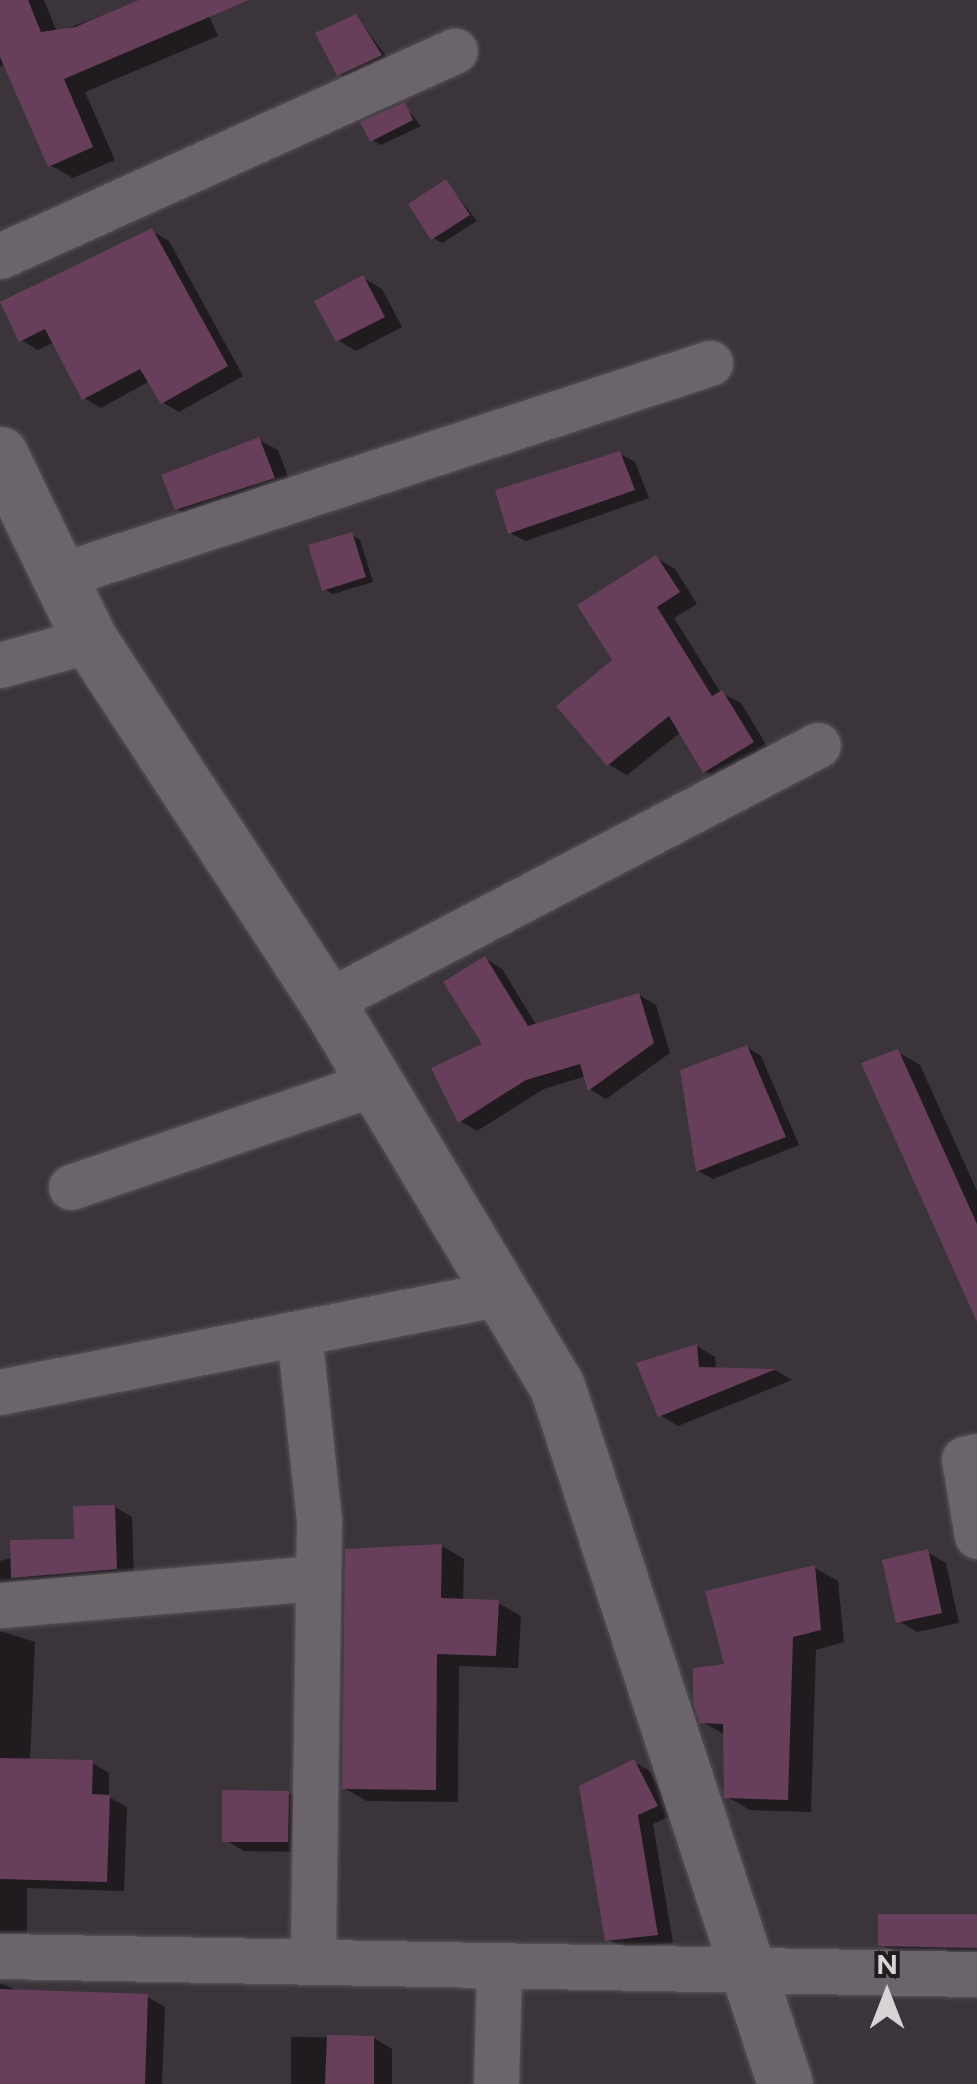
<!DOCTYPE html>
<style>
body{margin:0}
#map{position:relative;width:977px;height:2084px;overflow:hidden;background:#3b343b;font-family:Figtree,sans-serif}
div>[style]{position:absolute}
.shadow>*{inset:0;background:#0007}
.building>*{inset:0;background:#673f5b}
.roads{filter:drop-shadow(0 0 2px #585358) drop-shadow(0 0 2px #585358)}
.minor>*{height:45px;margin:-22.5px;padding:0 22.5px;transform-origin:22.5px;border-radius:22.5px;background:#6c646c}
.tertiary>*{height:55px;margin:-27.5px;padding:0 27.5px;transform-origin:27.5px;border-radius:27.5px;background:#6c646c}
span{translate:-50% -50%;white-space:nowrap;text-align:center;line-height:1.15;-webkit-text-stroke:8px #201d20;paint-order:stroke}
.north{position:absolute;left:837px;top:1944px;width:100px;height:100px;-webkit-text-stroke:8px #201d20;paint-order:stroke;rotate:0deg;font-size:28px;font-weight:700;line-height:40px;text-align:center;color:#d7d3d7}
.north::after{content:'';display:block;margin:auto;width:35px;height:45px;background:#d7d3d7;clip-path:polygon(50% 0,100% 100%,50% 72%,0 100%)}
</style>
<div id="map">
<div class="shadow">
<i style="clip-path:polygon(0 0,44px 0,57px 32px,146px 0,202px 0,218px 36px,85px 92px,115px 160px,73px 178px,50px 165px,6px 64px,0 67px)"></i>
<i style="clip-path:polygon(356px 16px,389px 60px,348px 79px,338px 74px)"></i>
<i style="clip-path:polygon(404px 105px,421px 126px,381px 145px,372px 140px)"></i>
<i style="clip-path:polygon(446px 182px,477px 221px,442px 243px,433px 238px)"></i>
<i style="clip-path:polygon(152px 231px,169px 241px,243px 376px,179px 412px,162px 402px,150px 381px,101px 408px,84px 398px,54px 342px,38px 350px,21px 340px)"></i>
<i style="clip-path:polygon(363px 278px,382px 289px,402px 327px,356px 351px,338px 340px)"></i>
<i style="clip-path:polygon(259px 440px,278px 450px,292px 488px,196px 519px,177px 509px)"></i>
<i style="clip-path:polygon(620px 454px,635px 462px,649px 498px,526px 541px,510px 533px)"></i>
<i style="clip-path:polygon(351px 535px,360px 540px,373px 582px,333px 594px,324px 589px)"></i>
<i style="clip-path:polygon(656px 558px,675px 569px,697px 604px,674px 618px,721px 693px,741px 703px,771px 753px,724px 782px,705px 771px,681px 732px,627px 775px,608px 764px,616px 660px)"></i>
<i style="clip-path:polygon(486px 959px,502px 969px,537px 1026px,639px 995px,656px 1005px,670px 1053px,606px 1099px,590px 1089px,586px 1076px,544px 1089px,477px 1131px,460px 1121px,485px 1045px)"></i>
<i style="clip-path:polygon(747px 1047px,761px 1056px,799px 1145px,713px 1179px,698px 1171px)"></i>
<i style="clip-path:polygon(898px 1052px,920px 1065px,977px 1191px,977px 1316px)"></i>
<i style="clip-path:polygon(697px 1346px,715px 1357px,716px 1370px,775px 1370px,792px 1380px,678px 1426px,660px 1415px)"></i>
<i style="clip-path:polygon(115px 1507px,132px 1517px,134px 1578px,0 1600px,0 1561px,77px 1541px)"></i>
<i style="clip-path:polygon(442px 1546px,464px 1559px,463px 1601px,498px 1603px,521px 1616px,518px 1668px,459px 1666px,458px 1802px,367px 1801px,344px 1788px)"></i>
<i style="clip-path:polygon(927px 1552px,946px 1563px,959px 1623px,917px 1632px,899px 1621px)"></i>
<i style="clip-path:polygon(815px 1568px,838px 1581px,844px 1642px,816px 1650px,811px 1812px,750px 1810px,727px 1797px,726px 1735px,702px 1722px,727px 1666px)"></i>
<i style="clip-path:polygon(0 1631px,35px 1642px,30px 1761px,92px 1763px,109px 1773px,109px 1797px,127px 1807px,124px 1891px,27px 1888px,27px 1939px,0 1950px)"></i>
<i style="clip-path:polygon(634px 1762px,650px 1771px,672px 1815px,653px 1824px,673px 1943px,623px 1948px,607px 1939px)"></i>
<i style="clip-path:polygon(288px 1793px,307px 1804px,306px 1852px,244px 1851px,225px 1840px)"></i>
<i style="clip-path:polygon(977px 1917px,977px 1961px,899px 1955px,880px 1944px)"></i>
<i style="clip-path:polygon(0 1983px,21px 1992px,147px 1997px,165px 2007px,162px 2084px,0 2084px)"></i>
<i style="clip-path:polygon(291px 2037px,374px 2038px,392px 2049px,392px 2084px,291px 2084px)"></i>
</div>
<div class="building">
<i style="clip-path:polygon(0 0,28px 0,41px 32px,75px 27px,139px 0,249px 0,64px 79px,93px 147px,48px 167px,0 57px)"></i>
<i style="clip-path:polygon(356px 14px,382px 55px,337px 76px,315px 33px)"></i>
<i style="clip-path:polygon(405px 102px,413px 120px,370px 142px,360px 122px)"></i>
<i style="clip-path:polygon(446px 179px,470px 215px,431px 240px,408px 204px)"></i>
<i style="clip-path:polygon(152px 228px,228px 366px,161px 404px,140px 369px,82px 400px,45px 329px,19px 342px,0 302px)"></i>
<i style="clip-path:polygon(363px 275px,385px 317px,336px 342px,314px 301px)"></i>
<i style="clip-path:polygon(259px 437px,275px 478px,175px 510px,161px 475px)"></i>
<i style="clip-path:polygon(620px 451px,635px 490px,508px 534px,495px 490px)"></i>
<i style="clip-path:polygon(352px 532px,366px 577px,322px 591px,308px 545px)"></i>
<i style="clip-path:polygon(656px 555px,680px 592px,657px 607px,712px 696px,722px 690px,754px 742px,703px 773px,669px 716px,607px 766px,556px 706px,612px 660px,577px 605px)"></i>
<i style="clip-path:polygon(485px 956px,528px 1026px,639px 993px,654px 1043px,588px 1091px,580px 1064px,526px 1080px,458px 1123px,431px 1068px,482px 1044px,443px 982px)"></i>
<i style="clip-path:polygon(747px 1045px,786px 1137px,696px 1172px,680px 1070px)"></i>
<i style="clip-path:polygon(898px 1049px,977px 1224px,977px 1322px,861px 1063px)"></i>
<i style="clip-path:polygon(697px 1344px,699px 1367px,776px 1369px,658px 1417px,636px 1363px)"></i>
<i style="clip-path:polygon(115px 1505px,117px 1569px,11px 1578px,10px 1540px,74px 1539px,73px 1506px)"></i>
<i style="clip-path:polygon(442px 1544px,441px 1598px,499px 1600px,496px 1656px,437px 1654px,436px 1790px,342px 1789px,345px 1549px)"></i>
<i style="clip-path:polygon(928px 1549px,942px 1613px,896px 1623px,882px 1560px)"></i>
<i style="clip-path:polygon(815px 1565px,821px 1630px,793px 1637px,788px 1800px,724px 1798px,723px 1724px,700px 1723px,693px 1703px,693px 1668px,724px 1664px,705px 1591px)"></i>
<i style="clip-path:polygon(0 1758px,93px 1760px,92px 1794px,110px 1795px,107px 1882px,0 1879px)"></i>
<i style="clip-path:polygon(634px 1759px,658px 1806px,638px 1815px,658px 1935px,605px 1941px,579px 1786px)"></i>
<i style="clip-path:polygon(222px 1790px,289px 1791px,288px 1842px,222px 1842px)"></i>
<i style="clip-path:polygon(878px 1914px,977px 1914px,977px 1948px,878px 1946px)"></i>
<i style="clip-path:polygon(0 1989px,148px 1994px,145px 2084px,0 2084px)"></i>
<i style="clip-path:polygon(327px 2035px,374px 2036px,374px 2084px,325px 2084px)"></i>
</div>
<div class="roads">
<div class="minor">
<i style="left:0;top:256px;width:499px;rotate:-24.3deg"></i>
<i style="left:59px;top:576px;width:685px;rotate:-18.12deg"></i>
<i style="left:0;top:665px;width:93px;rotate:-15.5deg"></i>
<i style="left:327px;top:1002px;width:554px;rotate:-27.63deg"></i>
<i style="left:71px;top:1187px;width:321px;rotate:-18.9deg"></i>
<i style="left:299px;top:1333px;width:188px;rotate:83.9deg"></i>
<i style="left:319px;top:1520px;width:442px;rotate:90.8deg"></i>
<i style="left:0;top:1392px;width:511px;rotate:-11.18deg"></i>
<i style="left:977px;top:1456px;width:13px;rotate:167deg"></i>
<i style="left:964px;top:1459px;width:78px;rotate:80.4deg"></i>
<i style="left:0;top:1605px;width:319px;rotate:-4.9deg"></i>
<i style="left:0;top:1956px;width:977px;rotate:1.06deg"></i>
<i style="left:496px;top:2084px;width:118px;rotate:-88.5deg"></i>
</div>
<div class="tertiary">
<i style="left:0;top:454px;width:207px;rotate:64.2deg"></i>
<i style="left:90px;top:640px;width:433px;rotate:56.8deg"></i>
<i style="left:327px;top:1002px;width:448px;rotate:59.1deg"></i>
<i style="left:557px;top:1386px;width:734px;rotate:71.91deg"></i>
</div>
</div>
<div class="north">N</div>
</div>
